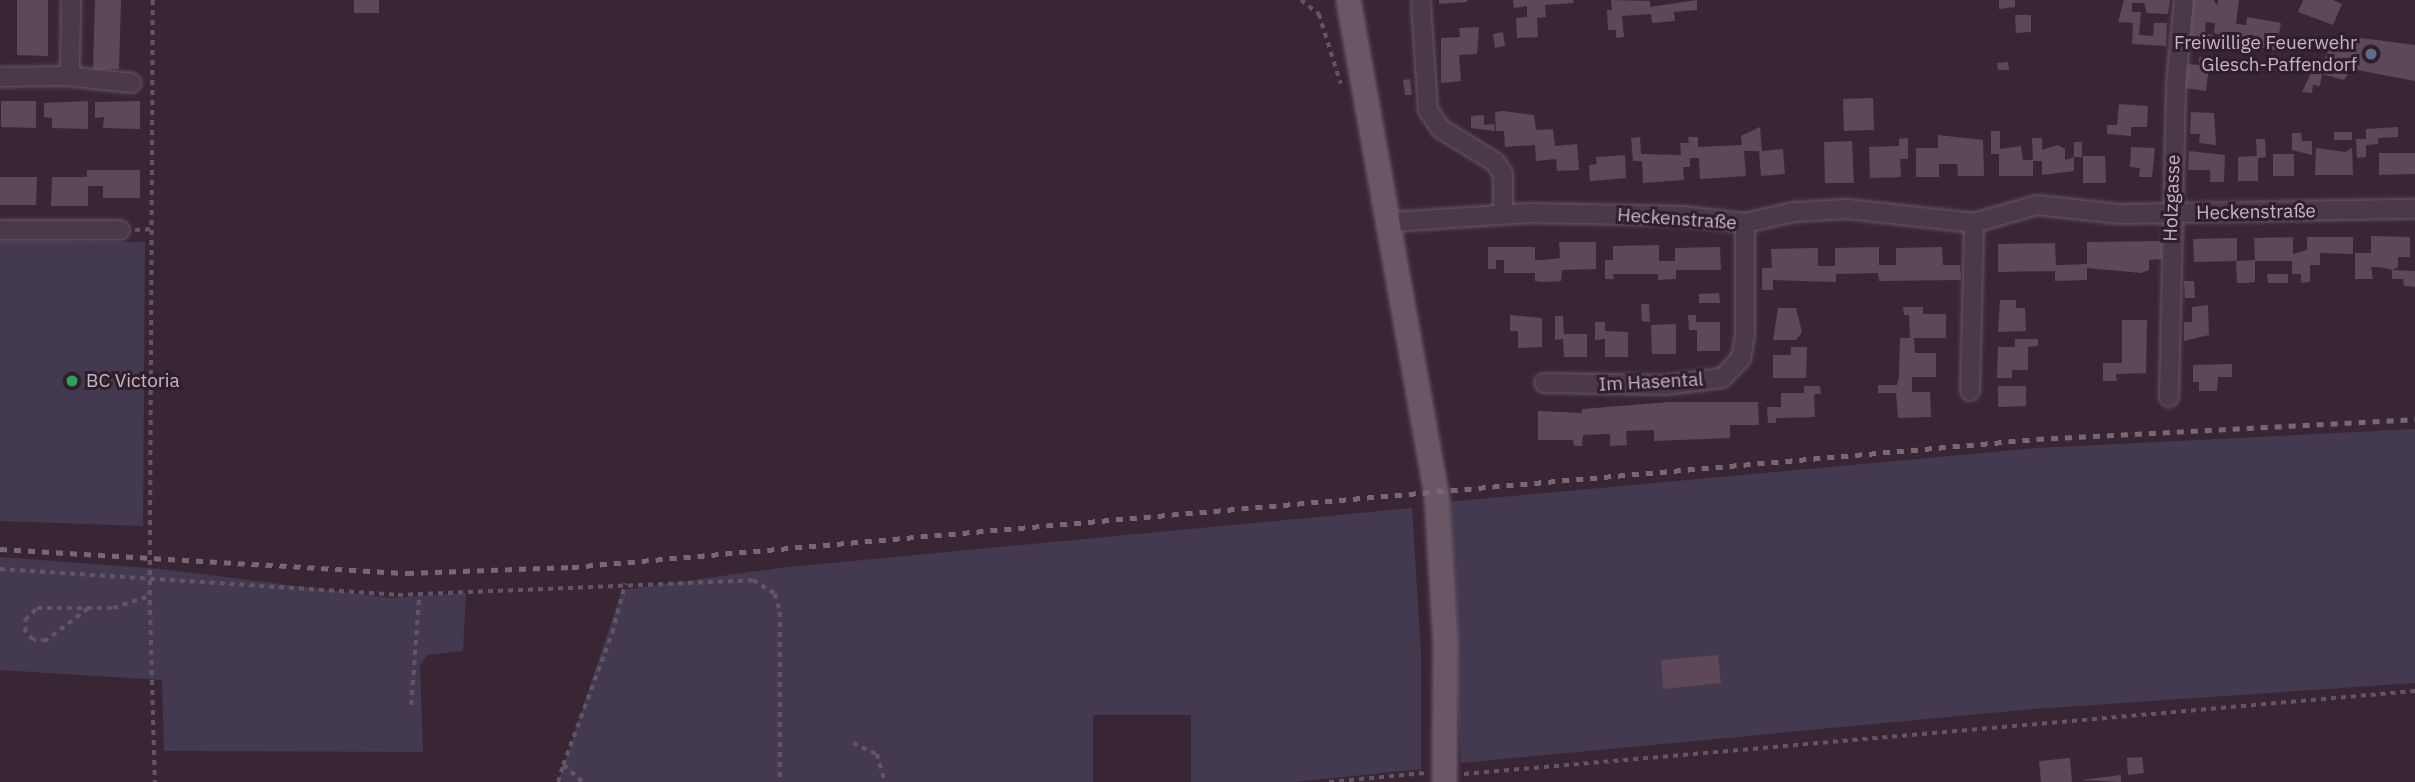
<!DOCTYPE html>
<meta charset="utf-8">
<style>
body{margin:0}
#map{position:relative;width:2415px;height:782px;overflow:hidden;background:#392635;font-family:"IBM Plex Sans",sans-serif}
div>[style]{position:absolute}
.green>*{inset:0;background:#443a4f}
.building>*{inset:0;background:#5e4759}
.path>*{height:3.5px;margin-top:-1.75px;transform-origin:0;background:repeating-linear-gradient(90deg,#635567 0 5px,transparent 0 10px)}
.roads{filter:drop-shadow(0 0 2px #685764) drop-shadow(0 0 2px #685764)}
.minor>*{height:18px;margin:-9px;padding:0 9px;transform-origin:9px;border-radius:9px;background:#4a3946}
.major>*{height:23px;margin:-11.5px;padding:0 11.5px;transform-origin:11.5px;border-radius:11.5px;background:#6a5766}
.rail>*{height:5px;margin-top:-2.5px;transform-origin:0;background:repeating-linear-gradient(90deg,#7a6776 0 7px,transparent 0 14px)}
.dots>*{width:19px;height:19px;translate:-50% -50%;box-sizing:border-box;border:4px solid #2f1e2b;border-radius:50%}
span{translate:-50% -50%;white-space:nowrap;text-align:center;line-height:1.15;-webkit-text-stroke:6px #2f1e2b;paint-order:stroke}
.poi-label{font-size:19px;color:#c5b5c1}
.right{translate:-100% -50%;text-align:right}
.left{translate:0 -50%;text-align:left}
.street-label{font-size:19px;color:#c5b5c1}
</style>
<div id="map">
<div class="green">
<i style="clip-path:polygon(0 241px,145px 242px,143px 526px,0 521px)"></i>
<i style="clip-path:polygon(2415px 429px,2415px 683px,2033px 709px,1461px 763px,1447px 502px,2038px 448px)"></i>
<i style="clip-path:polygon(1412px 508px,1421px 654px,1421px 769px,1294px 782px,1191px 782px,1191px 715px,1093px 715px,1093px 782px,558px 782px,622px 590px,779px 568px)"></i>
<i style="clip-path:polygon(0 557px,161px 569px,391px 598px,466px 593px,463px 651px,427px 655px,420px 665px,423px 752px,164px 751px,162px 680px,0 670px)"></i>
</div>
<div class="building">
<i style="clip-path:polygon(17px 0,48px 0,48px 56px,17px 55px)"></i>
<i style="clip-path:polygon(95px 0,121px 0,119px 69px,93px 70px)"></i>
<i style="clip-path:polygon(354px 0,379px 0,379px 13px,354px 13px)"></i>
<i style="clip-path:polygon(1439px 0,1467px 0,1467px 2px,1439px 4px)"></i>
<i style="clip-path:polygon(1513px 0,1573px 0,1574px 3px,1545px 5px,1546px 17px,1537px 18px,1538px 37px,1517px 38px,1516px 18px,1527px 17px,1527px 6px,1514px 8px)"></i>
<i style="clip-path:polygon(1611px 0,1650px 1px,1650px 7px,1697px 0,1697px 10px,1674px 12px,1675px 21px,1652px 23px,1651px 14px,1622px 16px,1624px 37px,1616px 38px,1616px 30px,1608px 30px,1607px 10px,1612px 10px)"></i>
<i style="clip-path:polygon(1999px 0,2015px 0,2015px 7px,1999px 9px)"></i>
<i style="clip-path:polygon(2124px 0,2170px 0,2168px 14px,2147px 13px,2144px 3px,2132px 3px,2132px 12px,2141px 12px,2139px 35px,2153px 36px,2154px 23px,2167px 23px,2166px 46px,2132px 44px,2133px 23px,2118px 22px)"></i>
<i style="clip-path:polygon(2191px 0,2214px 0,2217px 6px,2218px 0,2239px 0,2236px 24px,2246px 25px,2247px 17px,2281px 23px,2276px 50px,2244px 45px,2243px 51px,2232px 50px,2234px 37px,2214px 33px,2215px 23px,2206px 22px,2205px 34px,2213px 35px,2212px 48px,2187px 45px)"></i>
<i style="clip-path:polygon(2303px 0,2333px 0,2342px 4px,2333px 25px,2298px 12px)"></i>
<i style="clip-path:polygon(2015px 15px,2031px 15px,2031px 32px,2016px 33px)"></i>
<i style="clip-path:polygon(1479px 27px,1477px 54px,1459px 55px,1461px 81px,1441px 83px,1441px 38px,1460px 37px,1459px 28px)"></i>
<i style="clip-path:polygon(1503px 32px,1505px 46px,1495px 48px,1493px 34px)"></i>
<i style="clip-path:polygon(2353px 37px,2415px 45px,2415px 81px,2352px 69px,2344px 80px,2322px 74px,2320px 86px,2313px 85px,2312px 93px,2302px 92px,2316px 62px,2322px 64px,2333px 41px,2351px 45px)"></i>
<i style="clip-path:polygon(2199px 57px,2222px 60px,2222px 67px,2209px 66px,2206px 91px,2185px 88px,2188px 64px,2199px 65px)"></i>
<i style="clip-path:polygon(2008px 62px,2009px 70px,1998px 70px,1997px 63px)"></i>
<i style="clip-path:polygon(1410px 79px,1412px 95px,1405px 95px,1403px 80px)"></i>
<i style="clip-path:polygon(1873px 98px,1874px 130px,1844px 131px,1843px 99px)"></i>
<i style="clip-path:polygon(1px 101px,36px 101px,36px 128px,1px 127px)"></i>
<i style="clip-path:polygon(88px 101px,88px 129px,52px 128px,52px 118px,44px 117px,44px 103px)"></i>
<i style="clip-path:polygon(140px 101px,140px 129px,103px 128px,104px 117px,95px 118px,95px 102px)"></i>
<i style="clip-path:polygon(2119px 104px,2148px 106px,2147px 127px,2131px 127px,2131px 136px,2107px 134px,2107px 125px,2117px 125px)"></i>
<i style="clip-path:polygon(1503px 111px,1534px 115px,1536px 130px,1553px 129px,1555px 146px,1577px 144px,1579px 170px,1557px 171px,1556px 159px,1536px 161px,1535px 145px,1505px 147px,1504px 131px,1496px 131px,1495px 112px)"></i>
<i style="clip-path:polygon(2191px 112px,2214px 113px,2216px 145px,2199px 143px,2200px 134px,2190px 134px)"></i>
<i style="clip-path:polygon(1484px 115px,1484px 125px,1494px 124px,1495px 131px,1471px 128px,1471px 116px)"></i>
<i style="clip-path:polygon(1760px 127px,1762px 151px,1783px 149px,1785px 174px,1761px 176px,1759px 151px,1744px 151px,1746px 176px,1700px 179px,1699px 158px,1690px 158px,1690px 167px,1683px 167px,1684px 180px,1643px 183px,1642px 161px,1633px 161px,1631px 138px,1640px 137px,1641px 154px,1681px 155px,1680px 143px,1689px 143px,1688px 137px,1698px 137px,1698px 147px,1742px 145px,1741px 136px)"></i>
<i style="clip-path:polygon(2398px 127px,2398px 137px,2378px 138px,2378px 144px,2366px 145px,2366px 157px,2357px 158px,2356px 139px,2366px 139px,2366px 129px)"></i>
<i style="clip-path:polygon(1991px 131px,2000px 131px,2000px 149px,2021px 146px,2023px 160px,2033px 160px,2032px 138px,2042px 138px,2042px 150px,2058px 145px,2065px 149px,2065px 160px,2074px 157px,2074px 171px,2042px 175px,2042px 161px,2033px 161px,2033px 176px,1999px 176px,1999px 154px,1991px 154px)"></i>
<i style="clip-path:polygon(2334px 132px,2352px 132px,2352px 140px,2334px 140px)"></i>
<i style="clip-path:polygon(2292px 133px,2301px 133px,2302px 141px,2312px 141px,2312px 155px,2292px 150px)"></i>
<i style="clip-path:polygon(1938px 135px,1983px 140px,1984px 176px,1958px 176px,1957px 164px,1939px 164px,1939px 177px,1916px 177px,1916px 148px,1938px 148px)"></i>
<i style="clip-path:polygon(1908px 138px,1908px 159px,1900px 159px,1901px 177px,1870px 178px,1869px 147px,1899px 146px,1899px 139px)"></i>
<i style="clip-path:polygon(2256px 139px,2265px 139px,2266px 157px,2258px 158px,2258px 181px,2238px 181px,2238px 157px,2257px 156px)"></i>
<i style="clip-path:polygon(1852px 141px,1854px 183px,1825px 183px,1824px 142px)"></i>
<i style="clip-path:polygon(2074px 142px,2082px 142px,2082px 157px,2074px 157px)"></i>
<i style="clip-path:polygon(2131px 147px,2155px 148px,2152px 177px,2139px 177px,2140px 168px,2130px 167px)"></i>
<i style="clip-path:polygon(2316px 148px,2345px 152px,2352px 148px,2353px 175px,2315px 175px)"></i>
<i style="clip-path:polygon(2189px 151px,2225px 155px,2224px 182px,2210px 182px,2210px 170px,2188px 170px)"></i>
<i style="clip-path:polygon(2379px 153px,2415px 153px,2415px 174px,2379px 175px)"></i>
<i style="clip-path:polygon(2273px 154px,2294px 154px,2294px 176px,2273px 176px)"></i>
<i style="clip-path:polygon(1625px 155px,1626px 178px,1590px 181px,1589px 165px,1597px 164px,1596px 157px)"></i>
<i style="clip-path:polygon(2083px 156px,2105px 156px,2106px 183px,2083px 183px)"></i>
<i style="clip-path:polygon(87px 170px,140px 170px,140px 198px,103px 198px,103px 186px,88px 186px,88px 206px,51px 206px,52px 177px,87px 177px)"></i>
<i style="clip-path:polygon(0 177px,37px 177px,36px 205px,0 205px)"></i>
<i style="clip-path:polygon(2371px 236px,2410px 237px,2410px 257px,2398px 257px,2398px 267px,2392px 270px,2415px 271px,2415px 287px,2404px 286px,2403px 279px,2392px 279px,2392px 270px,2380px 267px,2371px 267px,2373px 279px,2355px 279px,2355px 253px,2371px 253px)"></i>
<i style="clip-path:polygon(2293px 237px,2293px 254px,2307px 250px,2307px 237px,2353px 237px,2353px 254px,2320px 253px,2320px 265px,2310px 265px,2310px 282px,2301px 283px,2301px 274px,2292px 274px,2292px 261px,2255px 261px,2255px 282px,2246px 283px,2237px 283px,2236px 261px,2194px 262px,2193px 239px,2237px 238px,2237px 261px,2255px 260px,2254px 238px)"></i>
<i style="clip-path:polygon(2162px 241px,2162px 259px,2149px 260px,2149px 270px,2141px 273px,2087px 268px,2087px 280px,2055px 281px,2055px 271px,1998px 272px,1998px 244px,2055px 243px,2056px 265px,2064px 265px,2087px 264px,2087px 242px)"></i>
<i style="clip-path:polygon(1559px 242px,1596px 242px,1596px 269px,1562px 270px,1561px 281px,1543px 282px,1535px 281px,1535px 273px,1504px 273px,1504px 260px,1496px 260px,1496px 269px,1488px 269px,1488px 247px,1535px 247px,1535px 260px,1543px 260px,1560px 258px)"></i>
<i style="clip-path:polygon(1659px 245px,1659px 261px,1675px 261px,1675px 248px,1720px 247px,1721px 270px,1676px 270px,1676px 279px,1658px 280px,1658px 274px,1613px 274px,1614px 279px,1605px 279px,1605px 260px,1613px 260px,1613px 246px)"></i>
<i style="clip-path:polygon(1879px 247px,1879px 265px,1896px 265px,1896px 248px,1942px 247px,1943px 265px,1960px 265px,1961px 280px,1879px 281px,1878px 273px,1836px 274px,1836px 282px,1773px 280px,1773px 290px,1762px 290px,1762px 268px,1772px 268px,1771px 249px,1818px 248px,1818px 266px,1835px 266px,1835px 248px)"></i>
<i style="clip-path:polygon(2267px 274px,2288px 274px,2288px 283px,2268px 283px)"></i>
<i style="clip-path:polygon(2184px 281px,2194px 281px,2195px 298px,2185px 298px)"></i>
<i style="clip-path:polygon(1719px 293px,1720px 303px,1699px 303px,1699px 294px)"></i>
<i style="clip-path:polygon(2000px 300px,2016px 300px,2016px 308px,2025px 308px,2026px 331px,1998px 332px)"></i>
<i style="clip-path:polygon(1641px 304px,1649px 304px,1650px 322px,1642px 321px)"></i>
<i style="clip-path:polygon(2208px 305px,2209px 335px,2184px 341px,2184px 322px,2192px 322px,2192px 307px)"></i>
<i style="clip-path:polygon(1903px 307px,1923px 307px,1923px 314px,1946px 314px,1946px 338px,1914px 338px,1915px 353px,1936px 353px,1936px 377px,1912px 377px,1912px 392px,1930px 392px,1931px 417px,1898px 418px,1896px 393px,1878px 393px,1878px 385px,1897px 385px,1899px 376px,1900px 338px,1910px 338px,1909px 315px,1904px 315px)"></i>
<i style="clip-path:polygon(1778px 308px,1796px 308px,1802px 332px,1796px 340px,1773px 340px)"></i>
<i style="clip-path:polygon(1510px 315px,1542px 318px,1542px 347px,1518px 348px,1518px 331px,1510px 331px)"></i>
<i style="clip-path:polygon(1688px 315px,1696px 315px,1696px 322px,1720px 322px,1720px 351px,1697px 351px,1697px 330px,1689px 330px)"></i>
<i style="clip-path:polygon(1555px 316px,1563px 316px,1564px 334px,1587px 334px,1587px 357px,1564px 357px,1563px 339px,1555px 340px)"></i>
<i style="clip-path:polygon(2122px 320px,2147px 320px,2146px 373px,2116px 374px,2117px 381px,2103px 381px,2103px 363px,2122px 363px)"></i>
<i style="clip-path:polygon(1595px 322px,1605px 322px,1605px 331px,1628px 332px,1628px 357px,1605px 357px,1605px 339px,1595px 340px)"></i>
<i style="clip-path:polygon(1676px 324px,1676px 354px,1652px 354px,1651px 325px)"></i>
<i style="clip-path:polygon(2015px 339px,2038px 339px,2038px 346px,2028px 347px,2028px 370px,2012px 370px,2012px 378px,1997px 378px,1998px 347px,2015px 347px)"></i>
<i style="clip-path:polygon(1791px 347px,1807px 347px,1806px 378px,1773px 378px,1773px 355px,1791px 355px)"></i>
<i style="clip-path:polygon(2232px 364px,2232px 377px,2218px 377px,2217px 391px,2199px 391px,2199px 382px,2193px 382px,2193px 365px)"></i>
<i style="clip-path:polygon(1804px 386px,1820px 386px,1821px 394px,1814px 394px,1815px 417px,1776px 418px,1776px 423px,1768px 423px,1767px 407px,1781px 407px,1781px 393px,1804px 393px)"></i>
<i style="clip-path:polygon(1998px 386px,2026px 386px,2026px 406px,1998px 407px)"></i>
<i style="clip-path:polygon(1670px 402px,1758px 402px,1759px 425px,1730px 425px,1730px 438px,1654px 441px,1654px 430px,1626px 431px,1627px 445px,1610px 446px,1610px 434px,1583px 435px,1582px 446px,1574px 446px,1573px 440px,1538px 440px,1538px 411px,1582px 413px,1582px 409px)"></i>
<i style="clip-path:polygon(1718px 655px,1721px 683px,1663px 689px,1661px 660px)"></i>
<i style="clip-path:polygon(2142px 757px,2144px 773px,2128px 775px,2127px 758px)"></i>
<i style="clip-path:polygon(2070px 758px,2072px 782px,2041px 782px,2039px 761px)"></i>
<i style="clip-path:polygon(2121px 775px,2121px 782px,2080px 780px)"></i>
</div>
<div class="path">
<i style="left:153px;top:0;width:600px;rotate:90.29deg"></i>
<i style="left:150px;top:600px;width:182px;rotate:88.4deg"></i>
<i style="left:1301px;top:0;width:23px;rotate:38deg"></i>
<i style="left:1319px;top:14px;width:73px;rotate:72.6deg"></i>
<i style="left:135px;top:230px;width:19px;rotate:-3deg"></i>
<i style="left:0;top:569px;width:399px;rotate:3.7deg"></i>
<i style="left:398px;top:595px;width:355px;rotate:-2.4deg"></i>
<i style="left:753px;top:580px;width:26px;rotate:32deg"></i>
<i style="left:775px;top:594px;width:19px;rotate:74deg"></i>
<i style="left:780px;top:612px;width:170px;rotate:90deg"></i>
<i style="left:88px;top:609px;width:53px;rotate:142.7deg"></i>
<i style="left:46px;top:641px;width:13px;rotate:-176deg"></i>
<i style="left:33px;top:640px;width:11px;rotate:-135deg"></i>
<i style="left:25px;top:632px;width:12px;rotate:-90deg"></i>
<i style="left:25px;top:620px;width:17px;rotate:-45deg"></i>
<i style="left:37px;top:608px;width:76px"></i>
<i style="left:113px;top:608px;width:39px;rotate:-18deg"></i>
<i style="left:411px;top:705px;width:110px;rotate:-85.8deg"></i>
<i style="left:853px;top:743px;width:26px;rotate:25deg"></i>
<i style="left:877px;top:754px;width:29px;rotate:74deg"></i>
<i style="left:1464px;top:774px;width:955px;rotate:-4.99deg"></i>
<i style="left:558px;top:782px;width:18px;rotate:-74deg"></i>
<i style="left:582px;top:782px;width:25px;rotate:-138deg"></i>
<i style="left:563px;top:765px;width:141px;rotate:-69.6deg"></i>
<i style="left:612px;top:633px;width:51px;rotate:-75.1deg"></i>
<i style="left:1329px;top:782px;width:96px;rotate:-5.4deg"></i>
</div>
<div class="roads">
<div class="minor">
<i style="left:1421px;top:4px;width:106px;rotate:86.2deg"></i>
<i style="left:1428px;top:110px;width:23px;rotate:56deg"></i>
<i style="left:1441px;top:129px;width:63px;rotate:31.4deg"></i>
<i style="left:1495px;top:162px;width:14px;rotate:56deg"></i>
<i style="left:1503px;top:174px;width:40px;rotate:90deg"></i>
<i style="left:66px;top:76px;width:66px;rotate:6.1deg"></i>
<i style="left:0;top:77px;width:66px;rotate:-0.9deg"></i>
<i style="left:66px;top:76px;width:11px;rotate:-68deg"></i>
<i style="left:70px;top:66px;width:66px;rotate:-89.1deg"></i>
<i style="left:1391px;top:222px;width:140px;rotate:-3.7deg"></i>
<i style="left:1531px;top:213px;width:152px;rotate:1.1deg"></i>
<i style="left:1683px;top:216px;width:62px;rotate:6.4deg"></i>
<i style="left:1745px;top:223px;width:50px;rotate:-12.7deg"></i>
<i style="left:1794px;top:212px;width:53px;rotate:-3.2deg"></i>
<i style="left:1847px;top:209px;width:128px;rotate:6.3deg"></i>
<i style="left:1974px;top:223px;width:66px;rotate:-15.9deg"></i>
<i style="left:2037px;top:205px;width:83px;rotate:6.2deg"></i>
<i style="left:2120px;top:214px;width:295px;rotate:-1deg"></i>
<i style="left:0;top:230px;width:120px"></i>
<i style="left:1544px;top:383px;width:121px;rotate:0.9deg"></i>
<i style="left:1665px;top:385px;width:57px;rotate:-7deg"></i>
<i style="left:1722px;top:378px;width:28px;rotate:-46deg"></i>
<i style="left:1741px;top:358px;width:23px;rotate:-80deg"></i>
<i style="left:1745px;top:335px;width:112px;rotate:-90deg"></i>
<i style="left:1970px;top:391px;width:168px;rotate:-88.6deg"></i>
<i style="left:2169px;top:397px;width:313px;rotate:-88.7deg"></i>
<i style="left:2176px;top:84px;width:84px;rotate:-84.6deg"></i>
</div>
<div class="major">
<i style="left:1348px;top:0;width:500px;rotate:79.9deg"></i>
<i style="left:1436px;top:492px;width:151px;rotate:86.6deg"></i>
<i style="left:1445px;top:643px;width:139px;rotate:90.4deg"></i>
</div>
</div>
<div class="rail">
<i style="left:0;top:549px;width:408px;rotate:3.4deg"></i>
<i style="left:407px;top:573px;width:165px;rotate:-2.1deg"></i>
<i style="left:572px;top:567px;width:1471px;rotate:-4.99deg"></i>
<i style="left:2037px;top:439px;width:379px;rotate:-3deg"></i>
</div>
<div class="dots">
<i style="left:2371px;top:54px;background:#5c6f8a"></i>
<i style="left:72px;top:381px;background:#2e9e5b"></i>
</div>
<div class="poi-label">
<span class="right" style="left:2357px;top:54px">Freiwillige Feuerwehr<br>Glesch-Paffendorf</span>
<span class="left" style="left:86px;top:381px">BC Victoria</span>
</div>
<div class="street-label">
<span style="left:2172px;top:198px;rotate:-88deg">Holzgasse</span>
<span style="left:2256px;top:212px;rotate:-1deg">Heckenstraße</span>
<span style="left:1677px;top:219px;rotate:4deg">Heckenstraße</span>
<span style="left:1651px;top:382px;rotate:-3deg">Im Hasental</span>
</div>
</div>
